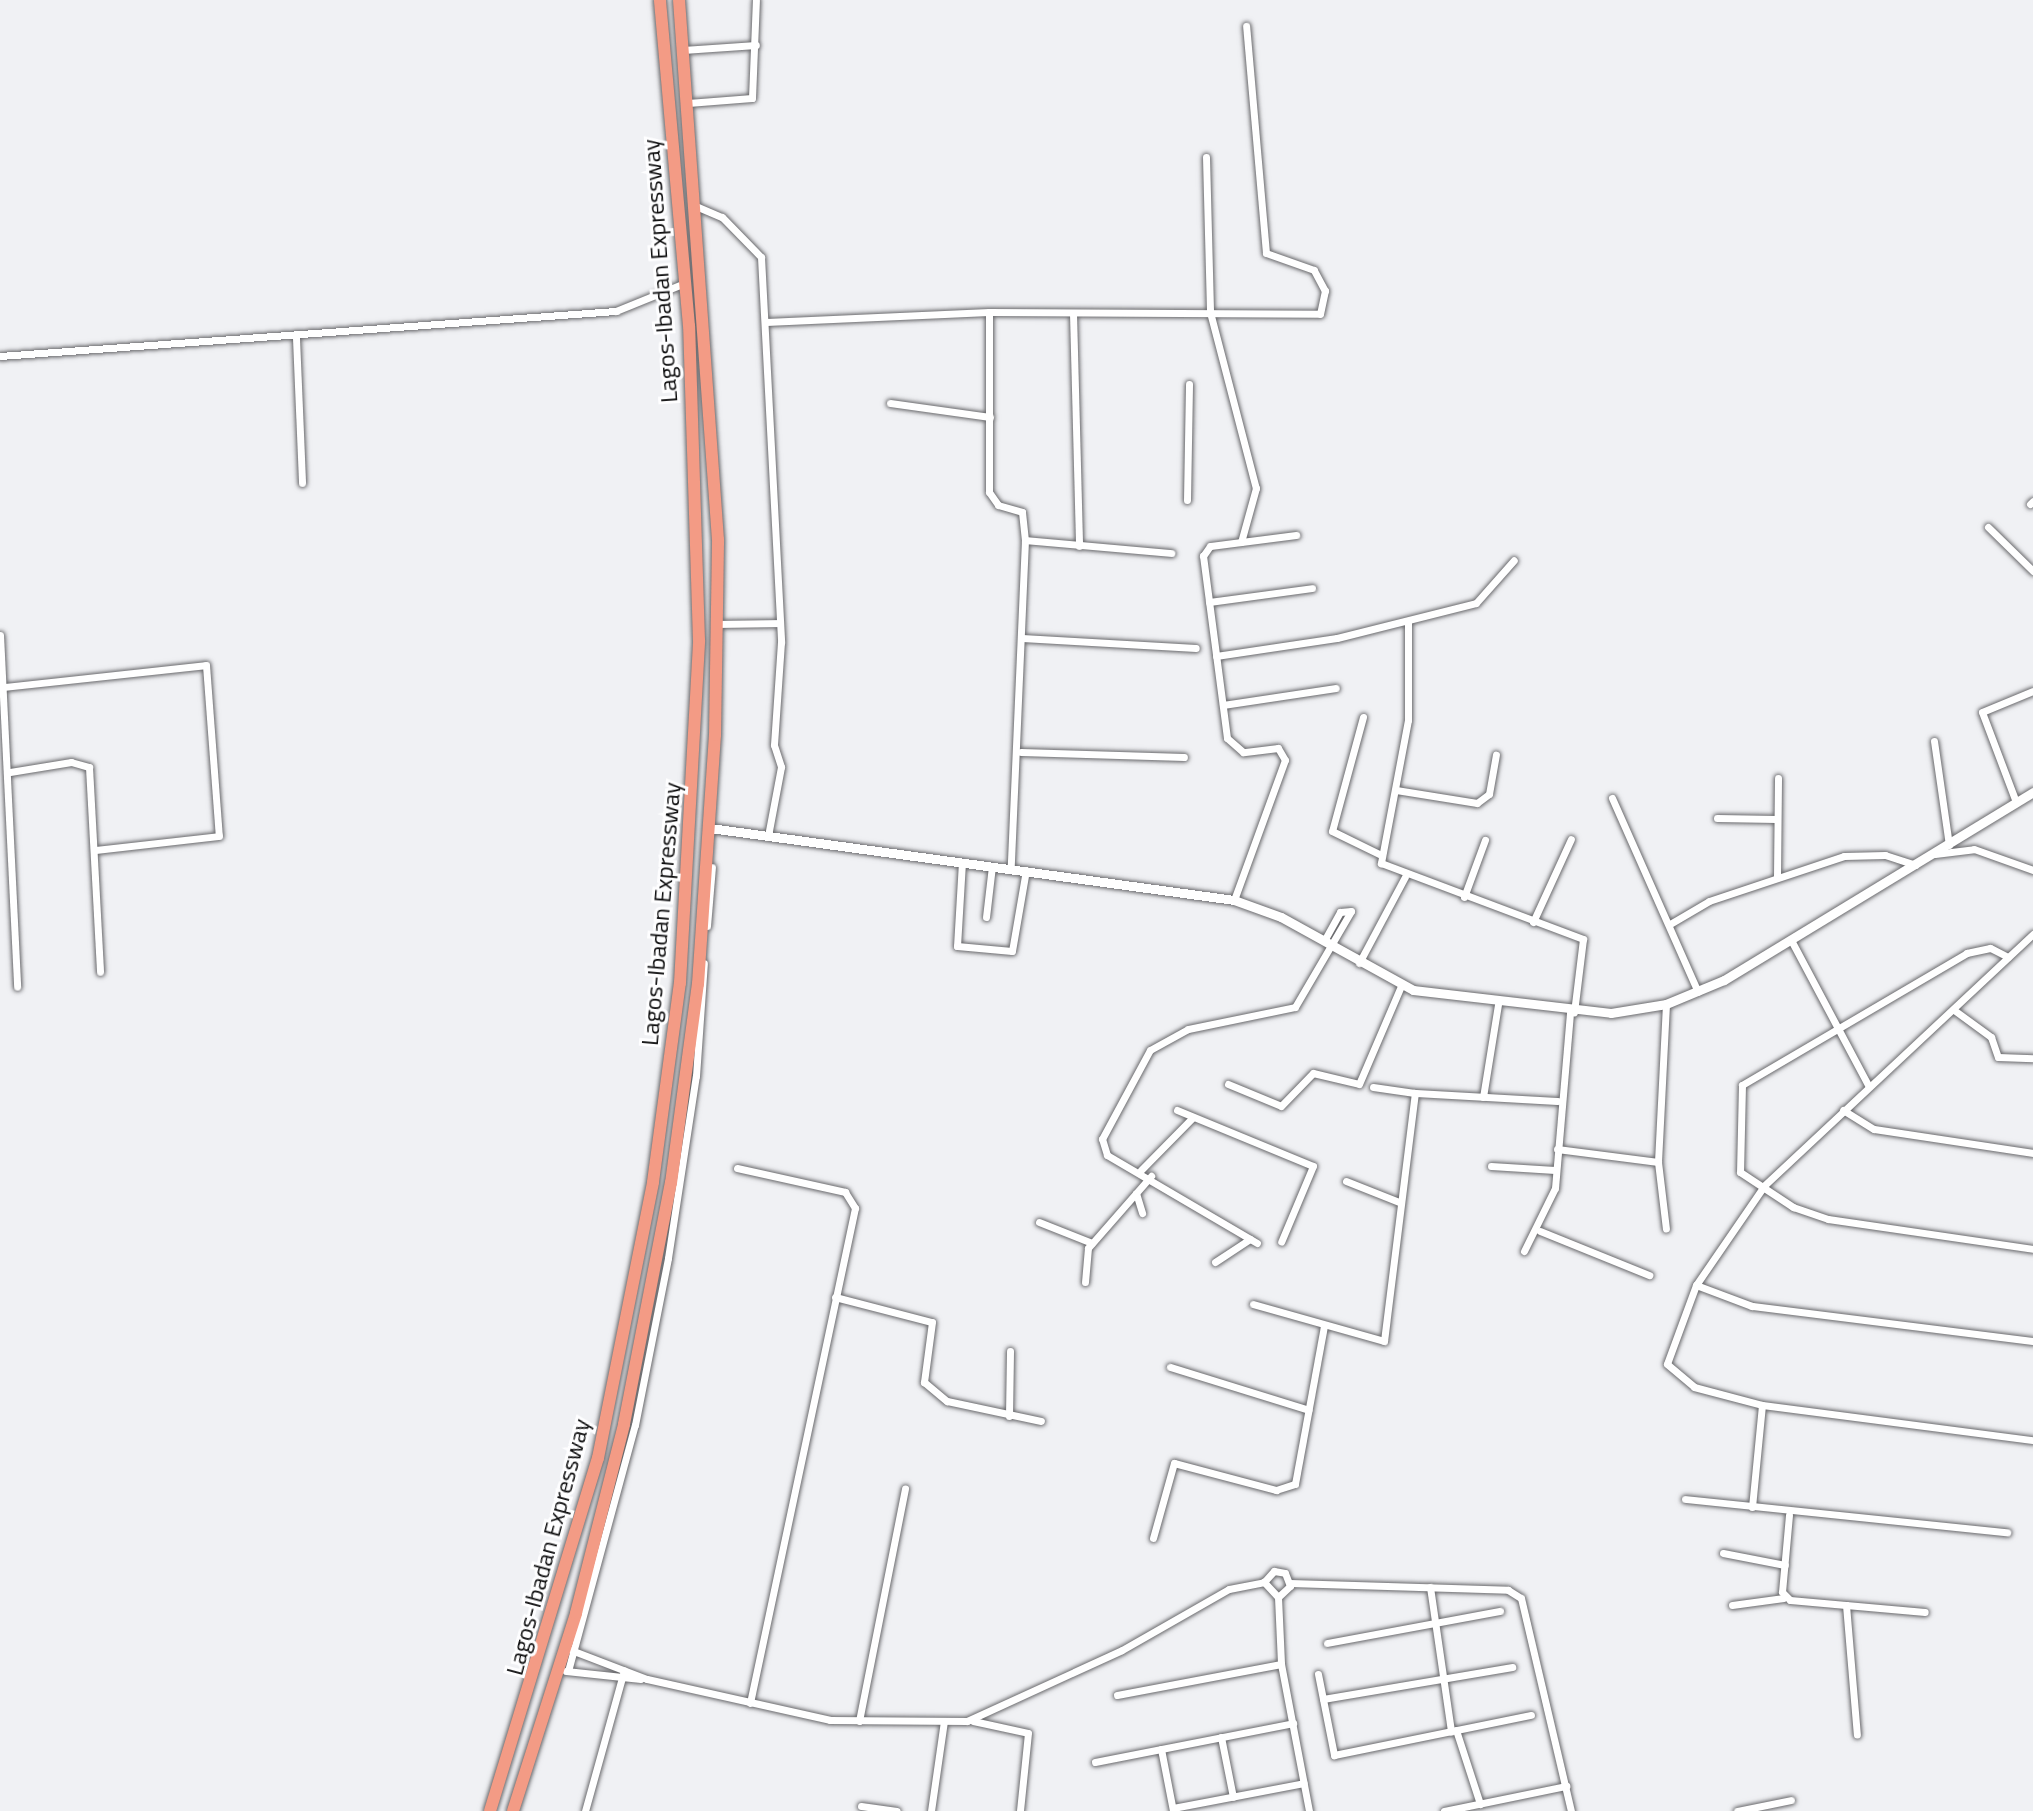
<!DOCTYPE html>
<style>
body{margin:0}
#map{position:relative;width:2033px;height:1811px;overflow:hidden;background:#f0f1f4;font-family:"Titillium Web",sans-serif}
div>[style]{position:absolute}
.roads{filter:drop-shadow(0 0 2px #69696c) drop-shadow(0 0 2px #69696c)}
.minor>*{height:7px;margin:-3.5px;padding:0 3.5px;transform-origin:3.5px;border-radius:3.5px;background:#fff}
.tertiary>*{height:9px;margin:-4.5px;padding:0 4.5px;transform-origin:4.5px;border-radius:4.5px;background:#fff}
.motorway>*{height:12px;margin:-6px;padding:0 6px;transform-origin:6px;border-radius:6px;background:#f39b85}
span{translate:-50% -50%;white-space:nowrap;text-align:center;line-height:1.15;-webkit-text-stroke:6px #fefeff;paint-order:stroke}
.street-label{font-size:24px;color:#0b0b0c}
</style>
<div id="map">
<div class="roads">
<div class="minor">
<i style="left:683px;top:50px;width:73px;rotate:-3.9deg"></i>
<i style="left:688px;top:103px;width:64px;rotate:-4.5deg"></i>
<i style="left:752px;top:98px;width:98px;rotate:-87.7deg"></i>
<i style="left:1206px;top:157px;width:155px;rotate:88.5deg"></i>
<i style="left:1210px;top:312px;width:182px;rotate:75.4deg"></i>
<i style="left:1256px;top:488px;width:56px;rotate:105.5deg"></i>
<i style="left:698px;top:207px;width:26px;rotate:23deg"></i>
<i style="left:722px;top:217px;width:56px;rotate:45.7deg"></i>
<i style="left:761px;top:257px;width:386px;rotate:87deg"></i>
<i style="left:781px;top:642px;width:103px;rotate:93.9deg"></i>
<i style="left:774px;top:745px;width:23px;rotate:72deg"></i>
<i style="left:781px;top:767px;width:70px;rotate:100.7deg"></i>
<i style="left:989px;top:312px;width:180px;rotate:90deg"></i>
<i style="left:989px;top:492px;width:16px;rotate:55deg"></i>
<i style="left:998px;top:505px;width:25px;rotate:16deg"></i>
<i style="left:1022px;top:512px;width:28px;rotate:84deg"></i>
<i style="left:1025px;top:540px;width:326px;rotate:92.5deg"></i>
<i style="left:1073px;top:313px;width:233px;rotate:88.5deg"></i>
<i style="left:766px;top:322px;width:223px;rotate:-2.6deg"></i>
<i style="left:989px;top:312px;width:331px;rotate:0.3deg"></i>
<i style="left:1320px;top:314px;width:24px;rotate:-78deg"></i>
<i style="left:1325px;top:291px;width:24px;rotate:-118deg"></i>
<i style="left:1314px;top:270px;width:51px;rotate:-160.5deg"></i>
<i style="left:1266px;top:253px;width:228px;rotate:-95deg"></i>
<i style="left:296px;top:338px;width:145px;rotate:87.6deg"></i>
<i style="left:0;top:356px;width:618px;rotate:-4.18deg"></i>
<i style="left:616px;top:311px;width:74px;rotate:-22.1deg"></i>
<i style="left:890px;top:403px;width:101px;rotate:8deg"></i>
<i style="left:1187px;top:500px;width:116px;rotate:-89deg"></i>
<i style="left:2030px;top:504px;width:4px;rotate:-45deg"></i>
<i style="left:1988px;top:527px;width:63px;rotate:44.4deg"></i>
<i style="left:1025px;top:540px;width:147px;rotate:5.1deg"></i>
<i style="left:1209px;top:602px;width:104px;rotate:-7.7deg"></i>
<i style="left:1408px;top:621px;width:99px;rotate:90deg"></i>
<i style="left:1408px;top:720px;width:146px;rotate:100.7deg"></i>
<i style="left:1381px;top:863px;width:216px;rotate:20.6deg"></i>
<i style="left:1583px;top:939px;width:74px;rotate:97deg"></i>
<i style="left:719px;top:624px;width:61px;rotate:-0.9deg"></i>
<i style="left:0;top:635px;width:352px;rotate:87.2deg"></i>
<i style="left:1022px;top:638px;width:174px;rotate:3.3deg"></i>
<i style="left:1216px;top:656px;width:122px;rotate:-8.5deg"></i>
<i style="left:1337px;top:638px;width:143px;rotate:-14.1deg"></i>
<i style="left:1476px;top:603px;width:57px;rotate:-48.5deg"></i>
<i style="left:4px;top:687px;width:203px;rotate:-6.2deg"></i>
<i style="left:206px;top:665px;width:171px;rotate:85.7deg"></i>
<i style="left:219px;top:836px;width:123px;rotate:173.5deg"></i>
<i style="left:1223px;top:705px;width:114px;rotate:-8.6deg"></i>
<i style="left:1363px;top:717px;width:118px;rotate:105.2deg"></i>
<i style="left:1332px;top:831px;width:55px;rotate:26.1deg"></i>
<i style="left:1934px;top:741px;width:105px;rotate:81.8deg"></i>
<i style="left:1021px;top:752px;width:163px;rotate:1.8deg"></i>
<i style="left:10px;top:772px;width:62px;rotate:-9.3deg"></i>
<i style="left:71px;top:762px;width:19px;rotate:16deg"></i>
<i style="left:89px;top:767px;width:205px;rotate:86.9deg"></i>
<i style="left:1396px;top:790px;width:82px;rotate:9.1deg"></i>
<i style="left:1477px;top:803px;width:15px;rotate:-37deg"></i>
<i style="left:1489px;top:794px;width:40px;rotate:-80deg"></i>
<i style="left:1612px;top:798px;width:212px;rotate:66.1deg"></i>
<i style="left:2016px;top:802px;width:96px;rotate:-110.7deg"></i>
<i style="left:1982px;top:712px;width:55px;rotate:-22.4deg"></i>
<i style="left:1717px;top:818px;width:59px;rotate:1deg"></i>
<i style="left:1935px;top:854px;width:39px;rotate:-7deg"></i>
<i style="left:1974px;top:849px;width:63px;rotate:19.6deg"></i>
<i style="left:962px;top:862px;width:84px;rotate:93.4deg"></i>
<i style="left:957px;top:946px;width:55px;rotate:5.2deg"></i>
<i style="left:1012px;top:951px;width:82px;rotate:-80.2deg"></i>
<i style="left:1777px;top:876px;width:98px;rotate:-89.4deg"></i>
<i style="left:1464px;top:897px;width:61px;rotate:-69.8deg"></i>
<i style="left:1234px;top:900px;width:149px;rotate:-70deg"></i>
<i style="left:1285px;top:760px;width:14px;rotate:-120deg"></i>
<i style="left:1278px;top:748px;width:35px;rotate:173deg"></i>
<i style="left:1243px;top:752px;width:21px;rotate:-139deg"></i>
<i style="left:1227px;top:738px;width:184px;rotate:-97.5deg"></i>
<i style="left:1203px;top:556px;width:12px;rotate:-55deg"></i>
<i style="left:1210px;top:546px;width:87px;rotate:-7.3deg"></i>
<i style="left:986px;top:917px;width:51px;rotate:-83.3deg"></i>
<i style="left:1533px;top:922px;width:91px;rotate:-65.4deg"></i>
<i style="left:1670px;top:924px;width:45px;rotate:-30.5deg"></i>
<i style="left:1709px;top:901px;width:142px;rotate:-18.4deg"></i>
<i style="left:1844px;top:856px;width:41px;rotate:-1.4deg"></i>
<i style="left:1885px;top:855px;width:32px;rotate:18deg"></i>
<i style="left:707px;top:926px;width:59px;rotate:-85.2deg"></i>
<i style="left:2033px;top:934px;width:369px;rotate:136.9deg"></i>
<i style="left:1764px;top:1186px;width:120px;rotate:124.5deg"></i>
<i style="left:1696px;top:1285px;width:84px;rotate:110.2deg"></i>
<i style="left:1667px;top:1364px;width:35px;rotate:40deg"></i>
<i style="left:1694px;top:1387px;width:70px;rotate:14.8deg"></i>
<i style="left:1762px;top:1405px;width:273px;rotate:7.4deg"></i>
<i style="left:1791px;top:940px;width:166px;rotate:62deg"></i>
<i style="left:2008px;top:957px;width:20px;rotate:-153deg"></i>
<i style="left:1990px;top:948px;width:24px;rotate:168deg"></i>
<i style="left:1967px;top:953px;width:261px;rotate:149.6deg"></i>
<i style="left:1742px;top:1085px;width:87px;rotate:91.3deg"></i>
<i style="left:1740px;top:1172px;width:64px;rotate:33.4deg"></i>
<i style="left:1793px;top:1207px;width:37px;rotate:19deg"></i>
<i style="left:1828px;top:1219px;width:207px;rotate:8.3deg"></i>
<i style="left:1359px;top:963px;width:98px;rotate:-61.9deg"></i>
<i style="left:1666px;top:1004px;width:158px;rotate:92.9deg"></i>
<i style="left:1658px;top:1162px;width:67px;rotate:83.2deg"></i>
<i style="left:1954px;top:1010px;width:46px;rotate:36.1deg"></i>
<i style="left:1991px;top:1037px;width:21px;rotate:71deg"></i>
<i style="left:1998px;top:1057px;width:35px;rotate:2deg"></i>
<i style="left:1228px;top:1084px;width:57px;rotate:22.5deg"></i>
<i style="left:1281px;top:1106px;width:46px;rotate:-45.9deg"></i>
<i style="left:1313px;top:1073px;width:47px;rotate:13.4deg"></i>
<i style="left:1359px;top:1084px;width:107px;rotate:-66.8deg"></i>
<i style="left:1373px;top:1087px;width:42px;rotate:8.1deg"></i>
<i style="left:1483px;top:1097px;width:94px;rotate:-80.8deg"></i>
<i style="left:1177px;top:1110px;width:147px;rotate:22.4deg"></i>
<i style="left:1313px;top:1166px;width:82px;rotate:112.8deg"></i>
<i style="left:1843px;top:1110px;width:36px;rotate:32deg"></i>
<i style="left:1874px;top:1129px;width:161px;rotate:8.6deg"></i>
<i style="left:1557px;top:1149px;width:102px;rotate:7.3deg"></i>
<i style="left:1491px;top:1166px;width:64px;rotate:3.6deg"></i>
<i style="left:737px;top:1168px;width:111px;rotate:12.5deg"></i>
<i style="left:845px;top:1192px;width:19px;rotate:58deg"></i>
<i style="left:855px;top:1208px;width:506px;rotate:101.98deg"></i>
<i style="left:1141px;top:1170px;width:74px;rotate:-45.5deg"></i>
<i style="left:1346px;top:1181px;width:57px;rotate:21.6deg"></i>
<i style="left:1136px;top:1193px;width:21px;rotate:73deg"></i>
<i style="left:1039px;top:1222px;width:57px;rotate:21.6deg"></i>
<i style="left:1540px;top:1231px;width:118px;rotate:22deg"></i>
<i style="left:1257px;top:1243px;width:174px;rotate:-149.6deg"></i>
<i style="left:1107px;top:1155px;width:17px;rotate:-107deg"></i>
<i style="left:1102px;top:1139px;width:101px;rotate:-61.7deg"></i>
<i style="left:1150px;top:1050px;width:43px;rotate:-28.9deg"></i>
<i style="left:1188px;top:1029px;width:109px;rotate:-11.6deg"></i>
<i style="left:1295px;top:1007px;width:111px;rotate:-59.7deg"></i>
<i style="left:1351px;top:911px;width:11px;rotate:175deg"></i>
<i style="left:1340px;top:912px;width:33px;rotate:119deg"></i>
<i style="left:1524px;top:1251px;width:70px;rotate:-63.8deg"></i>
<i style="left:1555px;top:1188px;width:177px;rotate:-85.1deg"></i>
<i style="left:1215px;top:1262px;width:42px;rotate:-33.3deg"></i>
<i style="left:1085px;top:1282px;width:34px;rotate:-85deg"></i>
<i style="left:1088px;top:1248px;width:96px;rotate:-48.8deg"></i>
<i style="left:1696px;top:1285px;width:60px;rotate:20.6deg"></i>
<i style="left:1752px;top:1306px;width:283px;rotate:7.1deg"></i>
<i style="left:835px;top:1297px;width:100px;rotate:14.5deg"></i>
<i style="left:932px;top:1322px;width:61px;rotate:97.6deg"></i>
<i style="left:924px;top:1382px;width:30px;rotate:40deg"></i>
<i style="left:947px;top:1401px;width:96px;rotate:12deg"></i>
<i style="left:1253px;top:1304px;width:136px;rotate:15.8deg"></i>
<i style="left:1384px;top:1341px;width:250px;rotate:-82.9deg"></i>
<i style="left:1415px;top:1093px;width:143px;rotate:3.2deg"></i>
<i style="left:1170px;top:1367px;width:145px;rotate:17.2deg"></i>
<i style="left:1009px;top:1416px;width:65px;rotate:-89.1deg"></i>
<i style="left:1685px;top:1499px;width:324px;rotate:5.9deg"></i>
<i style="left:1752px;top:1507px;width:102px;rotate:-84.4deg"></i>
<i style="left:1789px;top:1515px;width:77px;rotate:95.2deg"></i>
<i style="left:1782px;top:1592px;width:11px;rotate:45deg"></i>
<i style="left:1790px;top:1600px;width:56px;rotate:5.1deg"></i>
<i style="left:1846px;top:1605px;width:130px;rotate:85.2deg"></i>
<i style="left:1153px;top:1538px;width:78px;rotate:-74.4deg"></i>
<i style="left:1174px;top:1463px;width:106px;rotate:14.8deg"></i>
<i style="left:1276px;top:1490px;width:20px;rotate:-18deg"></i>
<i style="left:1295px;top:1484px;width:161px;rotate:-79.6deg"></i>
<i style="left:1723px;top:1553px;width:63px;rotate:11deg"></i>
<i style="left:1290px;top:1583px;width:218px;rotate:1.8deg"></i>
<i style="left:1508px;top:1590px;width:15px;rotate:32deg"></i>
<i style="left:1521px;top:1598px;width:219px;rotate:76.8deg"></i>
<i style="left:1430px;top:1587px;width:146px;rotate:81.7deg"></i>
<i style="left:1278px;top:1597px;width:67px;rotate:87.4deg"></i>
<i style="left:1281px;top:1664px;width:150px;rotate:79.2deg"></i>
<i style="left:1732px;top:1605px;width:52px;rotate:-7.7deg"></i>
<i style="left:1846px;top:1605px;width:79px;rotate:5.1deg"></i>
<i style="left:1327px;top:1643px;width:176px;rotate:-10.5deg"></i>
<i style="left:571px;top:1650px;width:81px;rotate:20.9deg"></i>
<i style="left:647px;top:1679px;width:188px;rotate:12.6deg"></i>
<i style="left:830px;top:1720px;width:137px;rotate:0.4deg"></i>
<i style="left:967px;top:1721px;width:170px;rotate:-24.6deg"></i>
<i style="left:1122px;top:1650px;width:123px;rotate:-29.7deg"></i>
<i style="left:1229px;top:1589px;width:36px;rotate:-11deg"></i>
<i style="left:1264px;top:1582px;width:15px;rotate:-48deg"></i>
<i style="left:1274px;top:1571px;width:11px;rotate:10deg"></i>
<i style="left:1285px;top:1573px;width:14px;rotate:69deg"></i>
<i style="left:1290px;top:1586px;width:16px;rotate:137deg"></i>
<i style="left:1278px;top:1597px;width:21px;rotate:-133deg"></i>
<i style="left:566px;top:1671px;width:75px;rotate:6.1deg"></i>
<i style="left:568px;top:1671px;width:255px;rotate:-74.8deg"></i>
<i style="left:635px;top:1425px;width:170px;rotate:-78.8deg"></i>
<i style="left:668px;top:1258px;width:184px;rotate:-81.3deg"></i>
<i style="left:696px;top:1076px;width:113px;rotate:-86deg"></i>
<i style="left:1318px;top:1674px;width:83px;rotate:78.8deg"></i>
<i style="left:1334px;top:1755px;width:201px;rotate:-11.5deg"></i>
<i style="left:1117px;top:1695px;width:167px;rotate:-10.7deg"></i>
<i style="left:1323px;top:1699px;width:192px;rotate:-9.6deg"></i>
<i style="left:859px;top:1721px;width:237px;rotate:-78.8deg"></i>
<i style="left:973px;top:1721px;width:56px;rotate:12.3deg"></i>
<i style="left:1028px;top:1733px;width:78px;rotate:95.9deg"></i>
<i style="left:1456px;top:1730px;width:78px;rotate:72deg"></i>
<i style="left:1221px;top:1737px;width:61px;rotate:78.7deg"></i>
<i style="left:1161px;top:1749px;width:63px;rotate:79deg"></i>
<i style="left:1095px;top:1762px;width:202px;rotate:-11.1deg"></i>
<i style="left:861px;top:1806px;width:36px;rotate:8deg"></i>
<i style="left:1173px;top:1808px;width:133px;rotate:-10.8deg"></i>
<i style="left:585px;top:1811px;width:146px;rotate:-74.5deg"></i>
<i style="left:931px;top:1811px;width:91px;rotate:-81.8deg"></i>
<i style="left:1444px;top:1811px;width:125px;rotate:-11.6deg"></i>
<i style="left:1737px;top:1811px;width:55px;rotate:-11.5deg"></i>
</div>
<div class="tertiary">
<i style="left:710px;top:828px;width:529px;rotate:7.82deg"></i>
<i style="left:1234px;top:900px;width:50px;rotate:19.9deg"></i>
<i style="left:1281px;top:917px;width:151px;rotate:28.9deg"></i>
<i style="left:1413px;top:990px;width:199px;rotate:6.6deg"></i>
<i style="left:1611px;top:1013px;width:56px;rotate:-9.3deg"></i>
<i style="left:1666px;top:1004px;width:63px;rotate:-22.5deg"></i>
<i style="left:1724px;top:980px;width:362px;rotate:-31.3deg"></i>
</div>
<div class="motorway">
<i style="left:490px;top:1811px;width:369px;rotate:-73deg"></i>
<i style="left:598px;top:1458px;width:281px;rotate:-78.7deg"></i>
<i style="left:653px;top:1182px;width:201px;rotate:-82.3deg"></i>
<i style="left:680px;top:983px;width:343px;rotate:-86.8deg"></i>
<i style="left:699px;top:641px;width:315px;rotate:-91.8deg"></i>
<i style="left:689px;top:326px;width:327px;rotate:-95.1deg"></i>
<i style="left:513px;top:1811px;width:208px;rotate:-72.3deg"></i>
<i style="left:576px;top:1613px;width:195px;rotate:-75.7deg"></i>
<i style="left:624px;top:1424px;width:246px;rotate:-79deg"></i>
<i style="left:671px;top:1183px;width:201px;rotate:-82.3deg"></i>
<i style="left:698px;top:984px;width:250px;rotate:-86.1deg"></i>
<i style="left:715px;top:735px;width:195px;rotate:-89.1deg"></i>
<i style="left:718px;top:540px;width:541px;rotate:-94.13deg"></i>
</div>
</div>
<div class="street-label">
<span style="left:660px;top:271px;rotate:-94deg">Lagos-Ibadan Expressway</span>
<span style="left:661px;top:914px;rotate:-85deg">Lagos-Ibadan Expressway</span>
<span style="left:548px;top:1547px;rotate:-75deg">Lagos-Ibadan Expressway</span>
</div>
</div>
